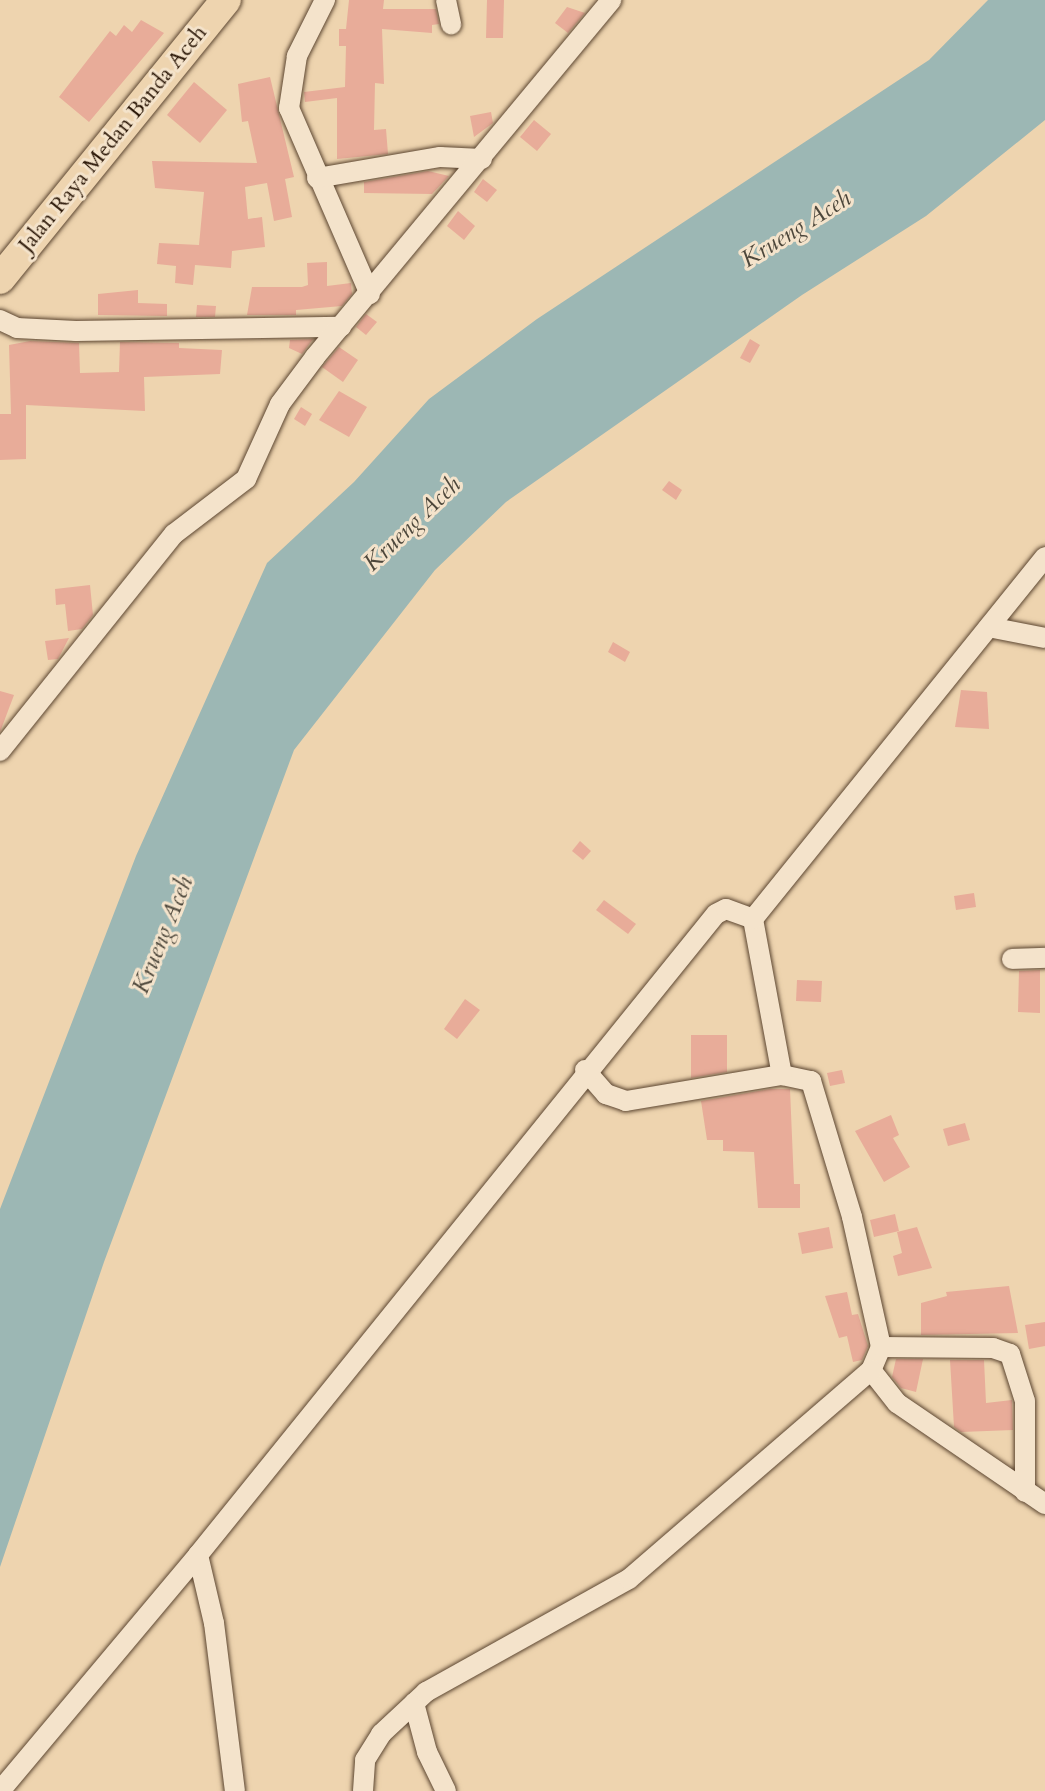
<!DOCTYPE html>
<style>
body{margin:0}
#map{position:relative;width:1045px;height:1791px;overflow:hidden;background:#eed4af;font-family:Cardo,serif}
div>[style]{position:absolute}
.water>*{inset:0;background:#9cb7b4}
.building>*{inset:0;background:#e8ac99}
.roads{filter:drop-shadow(0 0 2px #5c4631) drop-shadow(0 0 2px #5c4631)}
.minor>*{height:20px;margin:-10px;padding:0 10px;transform-origin:10px;border-radius:10px;background:#f4e3cb}
.highway>*{height:30px;margin:-15px;padding:0 15px;transform-origin:15px;border-radius:15px;background:#eed4af}
span{translate:-50% -50%;white-space:nowrap;text-align:center;line-height:1.15;-webkit-text-stroke:6px #f4e3cb;paint-order:stroke}
.street-label{font-size:22px;color:#2b1707}
.water-label{font-size:24px;color:#4d473b;font-style:italic}
</style>
<div id="map">
<div class="water">
<i style="clip-path:polygon(988px 0,1045px 0,1045px 120px,926px 216px,802px 295px,506px 502px,435px 570px,294px 750px,104px 1262px,0 1567px,0 1209px,136px 856px,267px 563px,354px 482px,429px 399px,537px 319px,929px 60px)"></i>
</div>
<div class="building">
<i style="clip-path:polygon(349px 0,384px 0,383px 9px,436px 9px,439px 24px,432px 25px,432px 33px,382px 29px,384px 84px,375px 83px,374px 130px,386px 129px,388px 154px,337px 159px,337px 98px,305px 102px,304px 92px,345px 87px,346px 46px,339px 46px,339px 29px,346px 29px)"></i>
<i style="clip-path:polygon(487px 0,504px 0,503px 38px,486px 38px)"></i>
<i style="clip-path:polygon(567px 7px,585px 13px,568px 33px,555px 23px)"></i>
<i style="clip-path:polygon(141px 20px,164px 33px,89px 122px,59px 97px,110px 31px,116px 36px,124px 25px,132px 32px)"></i>
<i style="clip-path:polygon(270px 77px,294px 177px,285px 179px,292px 217px,274px 221px,267px 183px,245px 187px,248px 219px,262px 217px,265px 247px,232px 251px,231px 268px,195px 265px,193px 285px,175px 283px,176px 266px,157px 264px,159px 243px,199px 245px,204px 192px,155px 188px,152px 161px,257px 163px,248px 121px,242px 122px,238px 84px)"></i>
<i style="clip-path:polygon(194px 82px,227px 110px,200px 143px,167px 115px)"></i>
<i style="clip-path:polygon(491px 112px,493px 123px,474px 137px,470px 116px)"></i>
<i style="clip-path:polygon(534px 120px,551px 134px,537px 151px,520px 137px)"></i>
<i style="clip-path:polygon(428px 171px,449px 176px,432px 194px,364px 193px,364px 182px)"></i>
<i style="clip-path:polygon(483px 179px,497px 190px,487px 202px,474px 192px)"></i>
<i style="clip-path:polygon(458px 211px,475px 226px,464px 240px,447px 226px)"></i>
<i style="clip-path:polygon(327px 262px,327px 286px,351px 283px,352px 294px,342px 306px,296px 310px,296px 315px,247px 315px,252px 287px,302px 287px,308px 285px,307px 263px)"></i>
<i style="clip-path:polygon(138px 290px,138px 303px,167px 304px,167px 316px,98px 315px,98px 294px)"></i>
<i style="clip-path:polygon(197px 305px,216px 306px,215px 317px,196px 317px)"></i>
<i style="clip-path:polygon(366px 314px,377px 322px,366px 335px,356px 327px)"></i>
<i style="clip-path:polygon(313px 339px,302px 354px,289px 348px,290px 340px)"></i>
<i style="clip-path:polygon(750px 339px,760px 345px,750px 363px,740px 358px)"></i>
<i style="clip-path:polygon(30px 341px,79px 343px,80px 373px,119px 372px,120px 342px,179px 343px,179px 348px,222px 350px,220px 374px,144px 377px,145px 411px,26px 405px,26px 459px,0 460px,0 414px,11px 414px,9px 345px)"></i>
<i style="clip-path:polygon(339px 347px,358px 360px,343px 382px,322px 367px)"></i>
<i style="clip-path:polygon(339px 391px,367px 407px,349px 437px,319px 420px)"></i>
<i style="clip-path:polygon(301px 407px,312px 414px,305px 426px,294px 419px)"></i>
<i style="clip-path:polygon(669px 481px,682px 490px,676px 500px,662px 490px)"></i>
<i style="clip-path:polygon(90px 585px,93px 615px,82px 629px,68px 631px,65px 604px,56px 605px,55px 589px)"></i>
<i style="clip-path:polygon(69px 638px,58px 659px,48px 660px,45px 641px)"></i>
<i style="clip-path:polygon(613px 642px,630px 652px,625px 662px,608px 652px)"></i>
<i style="clip-path:polygon(961px 690px,987px 692px,989px 729px,955px 727px)"></i>
<i style="clip-path:polygon(0 691px,14px 695px,0 732px)"></i>
<i style="clip-path:polygon(580px 841px,591px 851px,583px 860px,572px 851px)"></i>
<i style="clip-path:polygon(974px 893px,976px 907px,956px 910px,954px 896px)"></i>
<i style="clip-path:polygon(604px 900px,636px 924px,628px 934px,596px 910px)"></i>
<i style="clip-path:polygon(1040px 970px,1040px 1013px,1018px 1012px,1019px 971px)"></i>
<i style="clip-path:polygon(797px 980px,822px 981px,821px 1002px,796px 1001px)"></i>
<i style="clip-path:polygon(465px 999px,480px 1010px,457px 1039px,444px 1029px)"></i>
<i style="clip-path:polygon(691px 1035px,727px 1035px,727px 1072px,691px 1078px)"></i>
<i style="clip-path:polygon(842px 1070px,845px 1083px,830px 1086px,827px 1073px)"></i>
<i style="clip-path:polygon(770px 1089px,790px 1089px,794px 1184px,800px 1184px,800px 1208px,758px 1208px,754px 1152px,723px 1151px,723px 1140px,707px 1140px,701px 1101px)"></i>
<i style="clip-path:polygon(891px 1115px,899px 1135px,893px 1138px,910px 1167px,884px 1182px,855px 1131px)"></i>
<i style="clip-path:polygon(965px 1123px,970px 1140px,948px 1146px,943px 1129px)"></i>
<i style="clip-path:polygon(895px 1214px,899px 1231px,874px 1237px,870px 1220px)"></i>
<i style="clip-path:polygon(829px 1227px,833px 1248px,802px 1254px,798px 1233px)"></i>
<i style="clip-path:polygon(917px 1227px,932px 1268px,898px 1276px,893px 1256px,902px 1253px,897px 1232px)"></i>
<i style="clip-path:polygon(1009px 1286px,1018px 1333px,921px 1335px,921px 1303px,947px 1296px,946px 1292px)"></i>
<i style="clip-path:polygon(847px 1292px,852px 1315px,858px 1314px,868px 1346px,862px 1360px,853px 1362px,847px 1336px,839px 1338px,825px 1296px)"></i>
<i style="clip-path:polygon(1045px 1322px,1045px 1346px,1029px 1349px,1025px 1325px)"></i>
<i style="clip-path:polygon(896px 1359px,923px 1359px,916px 1392px,901px 1388px,892px 1377px)"></i>
<i style="clip-path:polygon(950px 1360px,984px 1360px,986px 1403px,1012px 1400px,1013px 1430px,961px 1432px,954px 1427px)"></i>
</div>
<div class="roads">
<div class="minor">
<i style="left:325px;top:0;width:63px;rotate:116.6deg"></i>
<i style="left:297px;top:56px;width:53px;rotate:98.7deg"></i>
<i style="left:289px;top:108px;width:203px;rotate:66.5deg"></i>
<i style="left:446px;top:0;width:25px;rotate:78deg"></i>
<i style="left:317px;top:178px;width:125px;rotate:-9.7deg"></i>
<i style="left:440px;top:157px;width:42px;rotate:2.7deg"></i>
<i style="left:0;top:320px;width:19px;rotate:25deg"></i>
<i style="left:17px;top:328px;width:59px;rotate:2.9deg"></i>
<i style="left:76px;top:331px;width:265px;rotate:-0.9deg"></i>
<i style="left:989px;top:627px;width:57px;rotate:11.1deg"></i>
<i style="left:0;top:751px;width:278px;rotate:-51.3deg"></i>
<i style="left:174px;top:534px;width:91px;rotate:-37.4deg"></i>
<i style="left:246px;top:479px;width:82px;rotate:-65.6deg"></i>
<i style="left:280px;top:404px;width:59px;rotate:-53.3deg"></i>
<i style="left:315px;top:357px;width:464px;rotate:-50.3deg"></i>
<i style="left:753px;top:919px;width:159px;rotate:79.5deg"></i>
<i style="left:782px;top:1075px;width:30px;rotate:12deg"></i>
<i style="left:811px;top:1081px;width:142px;rotate:73.2deg"></i>
<i style="left:852px;top:1217px;width:133px;rotate:77.4deg"></i>
<i style="left:881px;top:1347px;width:25px;rotate:113deg"></i>
<i style="left:871px;top:1370px;width:42px;rotate:51.8deg"></i>
<i style="left:897px;top:1403px;width:179px;rotate:34.3deg"></i>
<i style="left:1012px;top:959px;width:33px;rotate:-2deg"></i>
<i style="left:585px;top:1070px;width:32px;rotate:49deg"></i>
<i style="left:606px;top:1094px;width:21px;rotate:19deg"></i>
<i style="left:626px;top:1101px;width:158px;rotate:-9.5deg"></i>
<i style="left:881px;top:1347px;width:112px;rotate:0.5deg"></i>
<i style="left:993px;top:1348px;width:18px;rotate:19deg"></i>
<i style="left:1010px;top:1354px;width:49px;rotate:72.3deg"></i>
<i style="left:1025px;top:1401px;width:91px;rotate:90deg"></i>
<i style="left:198px;top:1555px;width:70px;rotate:76.8deg"></i>
<i style="left:214px;top:1623px;width:169px;rotate:82.9deg"></i>
<i style="left:414px;top:1703px;width:51px;rotate:75.1deg"></i>
<i style="left:427px;top:1752px;width:43px;rotate:64deg"></i>
<i style="left:0;top:1791px;width:308px;rotate:-50deg"></i>
<i style="left:198px;top:1555px;width:824px;rotate:-51.06deg"></i>
<i style="left:716px;top:914px;width:11px;rotate:-27deg"></i>
<i style="left:726px;top:909px;width:29px;rotate:20deg"></i>
<i style="left:753px;top:919px;width:465px;rotate:-51.1deg"></i>
<i style="left:363px;top:1791px;width:31px;rotate:-86deg"></i>
<i style="left:365px;top:1760px;width:31px;rotate:-58deg"></i>
<i style="left:381px;top:1734px;width:62px;rotate:-43deg"></i>
<i style="left:426px;top:1692px;width:232px;rotate:-29.1deg"></i>
<i style="left:629px;top:1579px;width:320px;rotate:-40.8deg"></i>
</div>
<div class="highway">
<i style="left:0;top:279px;width:359px;rotate:-51deg"></i>
</div>
</div>
<div class="street-label">
<span style="left:113px;top:139px;rotate:-51deg">Jalan Raya Medan Banda Aceh</span>
</div>
<div class="water-label">
<span style="left:796px;top:229px;rotate:-32deg">Krueng Aceh</span>
<span style="left:412px;top:524px;rotate:-44deg">Krueng Aceh</span>
<span style="left:163px;top:935px;rotate:-68deg">Krueng Aceh</span>
</div>
</div>
